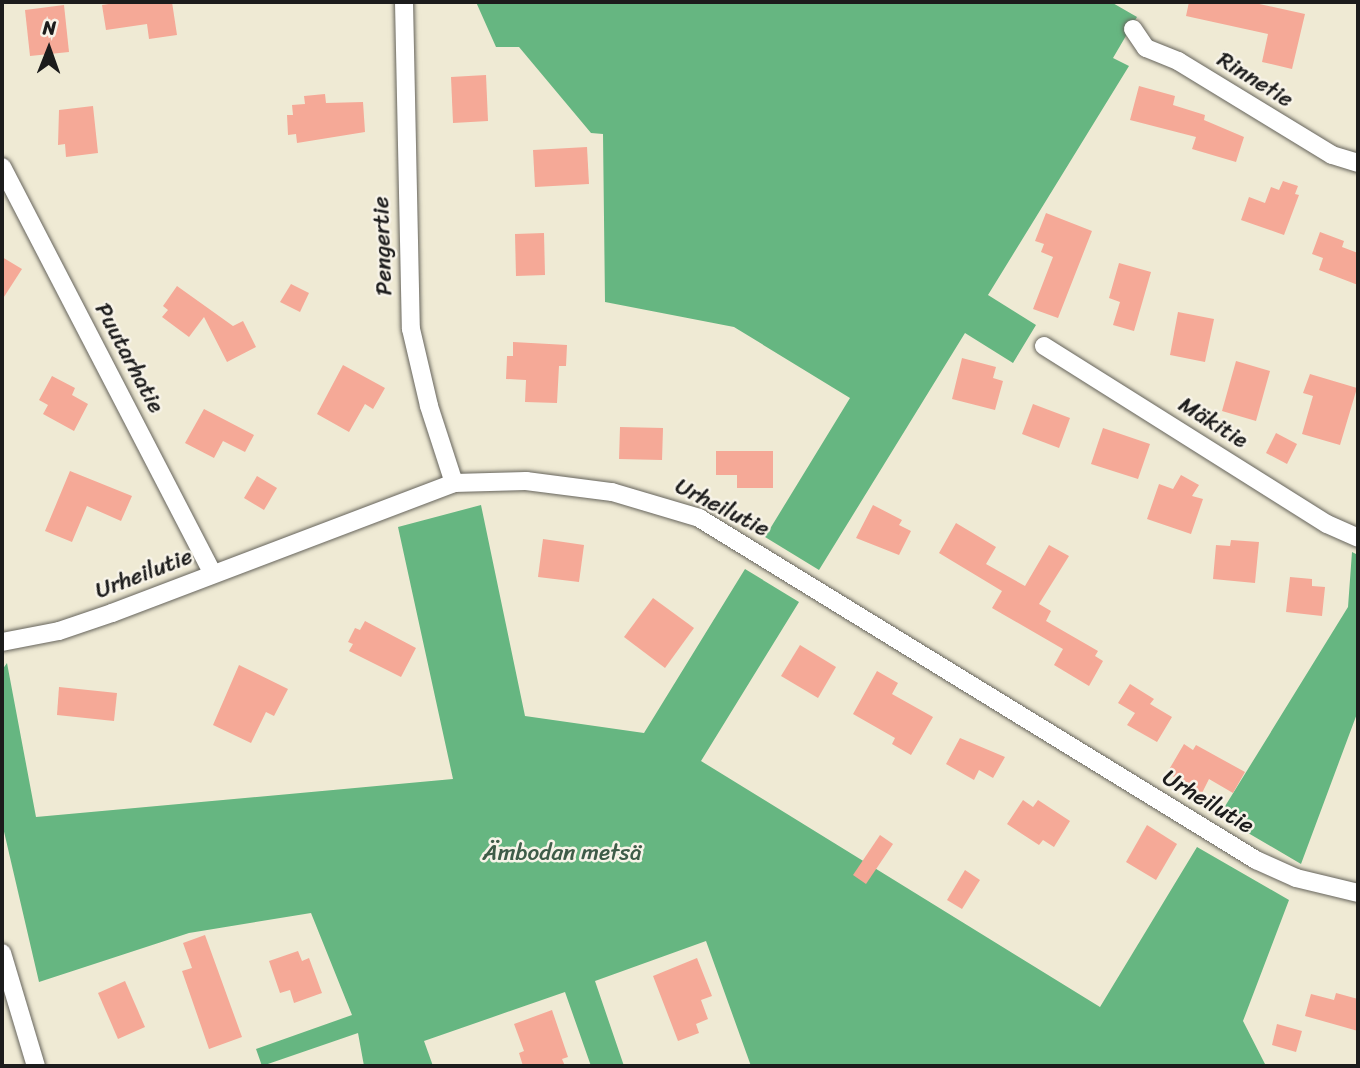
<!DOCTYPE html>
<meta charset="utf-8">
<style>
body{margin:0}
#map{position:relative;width:1360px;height:1068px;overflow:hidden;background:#efead4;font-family:Sriracha,sans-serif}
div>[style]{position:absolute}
.forest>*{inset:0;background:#66b681}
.building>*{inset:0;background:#f5a997}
.roads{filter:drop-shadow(0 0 2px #66645c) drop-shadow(0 0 2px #66645c)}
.minor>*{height:18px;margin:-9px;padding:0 9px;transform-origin:9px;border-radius:9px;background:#fff}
span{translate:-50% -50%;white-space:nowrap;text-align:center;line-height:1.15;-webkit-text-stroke:5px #f7f3e8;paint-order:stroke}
.street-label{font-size:23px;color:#1c1c1c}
.park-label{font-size:23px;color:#3e5c48}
.frame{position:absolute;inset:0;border:4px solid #1c1c1c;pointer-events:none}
.north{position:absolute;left:14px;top:14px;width:70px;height:70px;-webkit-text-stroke:5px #f7f3e8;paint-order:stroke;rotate:1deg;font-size:19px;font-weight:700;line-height:28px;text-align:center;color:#1c1c1c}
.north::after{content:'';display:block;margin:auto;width:24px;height:32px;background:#1c1c1c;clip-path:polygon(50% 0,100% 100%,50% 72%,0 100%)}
</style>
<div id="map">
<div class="forest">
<i style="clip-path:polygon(476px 2px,1111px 2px,1137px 17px,1113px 58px,1129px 66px,988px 295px,1036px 325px,1013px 363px,965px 333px,819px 570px,765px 537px,850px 398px,734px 327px,605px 302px,603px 134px,591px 133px,519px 47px,496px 47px)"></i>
<i style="clip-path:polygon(481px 505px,525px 716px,644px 733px,745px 569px,799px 602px,701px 761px,1100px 1007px,1197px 847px,1289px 900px,1243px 1021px,1266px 1066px,751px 1066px,706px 941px,595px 981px,624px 1066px,591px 1066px,565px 992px,424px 1041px,433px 1066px,364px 1066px,358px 1033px,262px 1066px,256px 1049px,352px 1015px,311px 913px,189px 933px,39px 982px,2px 823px,2px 670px,7px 663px,36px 817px,453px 779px,398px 527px)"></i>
<i style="clip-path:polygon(1352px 552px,1358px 555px,1358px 711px,1301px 864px,1219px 816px,1348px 607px)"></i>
</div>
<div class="building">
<i style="clip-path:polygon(122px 2px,172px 2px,177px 35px,149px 39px,147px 24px,106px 30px,102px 5px)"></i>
<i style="clip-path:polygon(1189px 2px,1250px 2px,1305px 14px,1292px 69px,1262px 62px,1268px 34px,1186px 16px)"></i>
<i style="clip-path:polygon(64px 5px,69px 52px,30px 56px,25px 10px)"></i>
<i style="clip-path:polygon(486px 75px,488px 121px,453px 123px,451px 77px)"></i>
<i style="clip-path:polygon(1139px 86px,1175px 96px,1173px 105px,1205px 115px,1204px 120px,1244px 137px,1236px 162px,1192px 149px,1196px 137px,1130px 120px)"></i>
<i style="clip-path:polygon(325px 94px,326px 103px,363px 102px,365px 132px,297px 143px,296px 134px,288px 135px,287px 115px,293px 115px,292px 105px,305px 104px,304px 96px)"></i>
<i style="clip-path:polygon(93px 106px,98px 153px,66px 157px,65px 144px,58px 145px,59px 110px)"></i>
<i style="clip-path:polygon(587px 147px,589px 184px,535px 187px,533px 150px)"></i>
<i style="clip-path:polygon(1283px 181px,1298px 186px,1295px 194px,1299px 195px,1284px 235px,1241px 220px,1249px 197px,1265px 203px,1271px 187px,1279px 190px)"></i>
<i style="clip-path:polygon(1046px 213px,1092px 231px,1058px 318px,1033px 309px,1053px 257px,1041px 252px,1044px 244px,1035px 241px)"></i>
<i style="clip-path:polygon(1320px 232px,1344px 241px,1342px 247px,1358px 253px,1358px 285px,1319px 270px,1323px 258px,1312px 254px)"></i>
<i style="clip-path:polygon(544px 233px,545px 275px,516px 276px,515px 234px)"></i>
<i style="clip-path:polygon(2px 257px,22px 269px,2px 300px)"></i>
<i style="clip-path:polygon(1119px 263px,1151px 272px,1134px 331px,1113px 325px,1120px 302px,1109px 298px)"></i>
<i style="clip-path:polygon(291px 284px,309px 293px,300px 312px,280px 302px)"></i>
<i style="clip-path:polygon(177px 286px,233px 326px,243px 321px,256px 347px,227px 362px,204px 317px,189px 337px,162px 317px,168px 310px,163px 306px)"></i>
<i style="clip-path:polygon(1178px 312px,1214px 319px,1205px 362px,1170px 355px)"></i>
<i style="clip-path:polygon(513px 342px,567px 345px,566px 366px,559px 366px,557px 403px,525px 402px,526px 380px,506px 379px,507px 356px,513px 356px)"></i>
<i style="clip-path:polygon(962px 358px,996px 367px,993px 378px,1003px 381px,995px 410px,952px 399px)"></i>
<i style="clip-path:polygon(1236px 361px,1270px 371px,1256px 421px,1222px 411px)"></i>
<i style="clip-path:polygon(343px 365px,385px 388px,373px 409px,365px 404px,349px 432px,317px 414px)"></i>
<i style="clip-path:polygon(1310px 374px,1357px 388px,1340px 445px,1302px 434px,1313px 396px,1303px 393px)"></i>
<i style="clip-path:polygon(52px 376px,75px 388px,72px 395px,88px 404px,74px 431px,43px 414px,48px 405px,39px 400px)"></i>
<i style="clip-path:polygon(1033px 404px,1070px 418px,1059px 448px,1022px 434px)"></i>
<i style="clip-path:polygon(204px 409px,254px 435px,245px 452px,223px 441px,214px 458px,185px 443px)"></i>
<i style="clip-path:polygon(620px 427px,663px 428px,662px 460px,619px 459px)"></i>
<i style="clip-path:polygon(1103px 428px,1150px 444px,1138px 479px,1091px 464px)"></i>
<i style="clip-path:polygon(1276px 433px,1297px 444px,1287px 464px,1266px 453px)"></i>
<i style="clip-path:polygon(716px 451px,773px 451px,773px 488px,737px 488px,737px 475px,716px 475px)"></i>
<i style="clip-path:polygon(70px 471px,132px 496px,121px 521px,87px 506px,72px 542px,45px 531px)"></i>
<i style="clip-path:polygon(1181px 475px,1199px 485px,1192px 496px,1203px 499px,1191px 534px,1147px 519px,1159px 484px,1173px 489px)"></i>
<i style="clip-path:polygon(257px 476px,277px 488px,264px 510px,244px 498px)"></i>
<i style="clip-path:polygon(873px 505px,902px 520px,899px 525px,911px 531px,899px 555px,856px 538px)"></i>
<i style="clip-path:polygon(956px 523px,996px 547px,986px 564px,1025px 586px,1049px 545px,1069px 556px,1039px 604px,1051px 611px,1046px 621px,1098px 651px,1095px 656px,1103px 661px,1089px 686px,1054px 665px,1063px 649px,992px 608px,1002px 591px,939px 553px)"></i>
<i style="clip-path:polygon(543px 539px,584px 545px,579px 582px,538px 577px)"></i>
<i style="clip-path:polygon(1231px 540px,1259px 542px,1255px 583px,1213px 579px,1216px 545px,1230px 546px)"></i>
<i style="clip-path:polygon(1290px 577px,1312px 579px,1312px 586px,1325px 587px,1322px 616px,1286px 612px)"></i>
<i style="clip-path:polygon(653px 598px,694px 628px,665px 668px,624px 637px)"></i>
<i style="clip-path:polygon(365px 621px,416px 648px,401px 677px,349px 651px,353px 644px,348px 642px,355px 628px,360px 630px)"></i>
<i style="clip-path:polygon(800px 645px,836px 667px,818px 698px,781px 676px)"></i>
<i style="clip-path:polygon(239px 665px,288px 689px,274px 716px,266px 712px,251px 743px,213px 725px)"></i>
<i style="clip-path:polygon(877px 671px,898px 683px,892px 694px,933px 717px,911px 755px,892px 744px,895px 738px,853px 714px)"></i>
<i style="clip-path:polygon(1130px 684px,1154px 699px,1150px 704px,1172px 717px,1157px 742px,1127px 725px,1135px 713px,1118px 703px)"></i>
<i style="clip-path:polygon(59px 687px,117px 693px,114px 721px,57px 715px)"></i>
<i style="clip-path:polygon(960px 738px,1005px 757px,993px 778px,979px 770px,974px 780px,946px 764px)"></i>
<i style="clip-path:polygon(1184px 744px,1193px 750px,1196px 745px,1245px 772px,1233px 793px,1209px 779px,1202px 793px,1167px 773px)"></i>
<i style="clip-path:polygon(1023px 800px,1033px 807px,1038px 800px,1070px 821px,1054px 847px,1043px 840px,1039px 845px,1007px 824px)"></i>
<i style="clip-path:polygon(1147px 825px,1177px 844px,1156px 880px,1126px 862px)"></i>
<i style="clip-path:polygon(880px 835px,893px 844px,866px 884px,853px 875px)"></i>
<i style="clip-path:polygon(965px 870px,980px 880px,962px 909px,947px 900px)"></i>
<i style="clip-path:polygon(205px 935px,242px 1037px,209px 1049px,182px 971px,192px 968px,183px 943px)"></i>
<i style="clip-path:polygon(298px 951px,302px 961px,309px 958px,322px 993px,294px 1003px,290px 990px,280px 993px,269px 961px)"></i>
<i style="clip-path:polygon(697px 958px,712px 996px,701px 1000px,708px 1019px,696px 1024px,699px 1033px,678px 1041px,653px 976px)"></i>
<i style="clip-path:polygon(125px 981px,145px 1027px,118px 1039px,98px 993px)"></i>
<i style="clip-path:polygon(1336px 993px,1358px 999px,1358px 1031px,1305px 1016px,1311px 994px,1334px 1000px)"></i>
<i style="clip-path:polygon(552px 1010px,568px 1057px,562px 1059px,565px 1066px,523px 1066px,519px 1053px,524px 1051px,514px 1024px)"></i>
<i style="clip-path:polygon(1277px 1024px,1302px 1031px,1296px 1052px,1272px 1045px)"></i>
</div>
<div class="roads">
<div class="minor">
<i style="left:404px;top:2px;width:327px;rotate:88.8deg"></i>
<i style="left:411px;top:329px;width:79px;rotate:76.8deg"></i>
<i style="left:429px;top:406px;width:81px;rotate:72deg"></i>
<i style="left:1133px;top:29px;width:23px;rotate:56deg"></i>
<i style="left:1146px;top:48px;width:35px;rotate:22deg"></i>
<i style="left:1178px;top:61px;width:180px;rotate:31.4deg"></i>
<i style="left:1332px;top:155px;width:27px;rotate:17deg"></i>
<i style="left:2px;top:167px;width:458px;rotate:62.6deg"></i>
<i style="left:1044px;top:346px;width:334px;rotate:32.2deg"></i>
<i style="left:1327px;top:524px;width:34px;rotate:24deg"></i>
<i style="left:2px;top:642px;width:58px;rotate:-10.9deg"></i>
<i style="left:59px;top:631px;width:56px;rotate:-18.8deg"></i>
<i style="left:112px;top:613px;width:366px;rotate:-20.8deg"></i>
<i style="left:454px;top:483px;width:72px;rotate:-1.6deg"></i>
<i style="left:526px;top:481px;width:87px;rotate:7.3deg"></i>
<i style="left:612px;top:492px;width:91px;rotate:16.6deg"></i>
<i style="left:699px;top:518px;width:654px;rotate:31.55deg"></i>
<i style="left:1256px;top:860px;width:44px;rotate:24.2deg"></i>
<i style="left:1296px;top:878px;width:64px;rotate:13.6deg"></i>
<i style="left:2px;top:953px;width:118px;rotate:73.3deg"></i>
</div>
</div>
<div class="street-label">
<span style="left:1255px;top:80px;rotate:32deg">Rinnetie</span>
<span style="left:383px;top:246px;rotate:-92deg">Pengertie</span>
<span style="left:129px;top:358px;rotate:62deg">Puutarhatie</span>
<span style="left:1213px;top:423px;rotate:32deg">Mäkitie</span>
<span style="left:722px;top:508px;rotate:27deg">Urheilutie</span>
<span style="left:144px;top:574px;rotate:-21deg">Urheilutie</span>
<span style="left:1208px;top:802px;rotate:31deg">Urheilutie</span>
</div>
<div class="park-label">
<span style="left:562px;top:853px">Ämbodan metsä</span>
</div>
<div class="frame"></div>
<div class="north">N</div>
</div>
